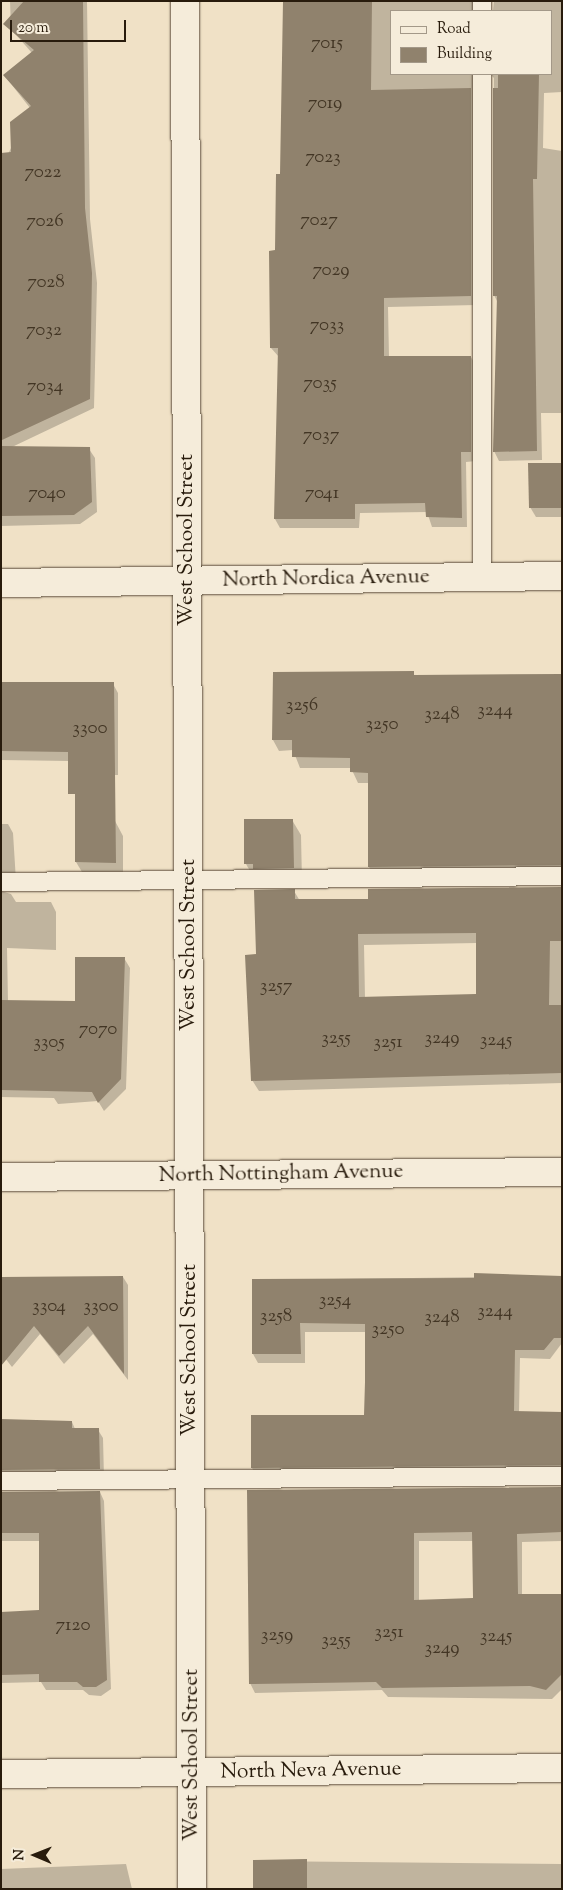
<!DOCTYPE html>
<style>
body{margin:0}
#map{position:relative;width:563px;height:1890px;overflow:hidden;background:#f0e1c6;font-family:"Sorts Mill Goudy",serif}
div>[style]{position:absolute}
.shadow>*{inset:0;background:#0003}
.building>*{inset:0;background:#90826d}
.roads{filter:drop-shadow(0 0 1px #5a4c3a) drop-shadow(0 0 1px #5a4c3a)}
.service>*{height:18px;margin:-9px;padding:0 9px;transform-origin:9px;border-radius:9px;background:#f5ecda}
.minor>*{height:28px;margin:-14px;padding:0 14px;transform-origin:14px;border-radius:14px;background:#f5ecda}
span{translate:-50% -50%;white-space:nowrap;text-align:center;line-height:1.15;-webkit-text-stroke:4px #f5ecda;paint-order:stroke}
.number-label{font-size:19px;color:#423524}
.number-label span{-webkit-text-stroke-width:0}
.street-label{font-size:21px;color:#281b0c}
.frame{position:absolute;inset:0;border:2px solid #281b0c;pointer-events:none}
.legend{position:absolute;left:390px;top:10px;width:162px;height:65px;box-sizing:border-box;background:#f5ecda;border:1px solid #a39888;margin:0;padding:6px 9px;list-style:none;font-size:15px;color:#281b0c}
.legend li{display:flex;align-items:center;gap:10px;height:25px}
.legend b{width:25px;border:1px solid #a39888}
.north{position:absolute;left:10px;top:1830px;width:50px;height:50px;-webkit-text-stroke:4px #f5ecda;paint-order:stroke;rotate:271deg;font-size:14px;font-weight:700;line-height:20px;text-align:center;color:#281b0c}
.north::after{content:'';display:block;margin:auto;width:18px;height:22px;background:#281b0c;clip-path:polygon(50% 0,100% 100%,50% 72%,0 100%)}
.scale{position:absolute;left:10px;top:20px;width:116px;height:22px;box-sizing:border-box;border:2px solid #281b0c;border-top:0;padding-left:6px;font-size:15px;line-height:18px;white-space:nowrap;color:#281b0c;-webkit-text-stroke:4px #f5ecda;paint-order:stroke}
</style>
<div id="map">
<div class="shadow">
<i style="clip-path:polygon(10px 1px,87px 1px,90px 219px,97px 283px,94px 408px,12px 447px,89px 449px,95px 458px,97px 512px,80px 524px,1px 526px,1px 169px,30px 108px,4px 75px,32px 53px,11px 29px)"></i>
<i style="clip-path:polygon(284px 1px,562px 1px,562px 92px,544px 93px,543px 148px,562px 151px,562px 413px,541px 413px,542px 460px,499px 461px,494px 451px,498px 303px,494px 295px,494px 78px,490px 74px,552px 74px,552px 11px,493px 11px,494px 1px,477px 6px,477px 11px,392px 11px,392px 74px,487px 74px,476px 305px,388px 307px,389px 357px,471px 357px,476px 366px,476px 461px,466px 462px,467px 527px,432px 527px,427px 512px,360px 513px,359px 528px,280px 528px,275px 519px,279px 357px,271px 348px,282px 175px)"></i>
<i style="clip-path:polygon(562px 463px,562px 517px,536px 517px,530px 507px)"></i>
<i style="clip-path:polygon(274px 673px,562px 677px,562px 876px,376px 878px,369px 867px,370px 783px,358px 783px,351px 768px,300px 768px,293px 750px,279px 751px,273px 740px)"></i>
<i style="clip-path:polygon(1px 683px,113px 684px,118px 693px,118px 775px,75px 776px,69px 761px,1px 760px)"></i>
<i style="clip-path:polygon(292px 820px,301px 835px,302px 882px,254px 878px,246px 864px)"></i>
<i style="clip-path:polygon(115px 821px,123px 836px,123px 877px,85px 877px,76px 862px)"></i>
<i style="clip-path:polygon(1px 824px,8px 824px,13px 833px,16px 881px,1px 882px)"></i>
<i style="clip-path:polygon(evenodd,562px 888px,562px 1083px,259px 1091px,252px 1080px,258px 956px,294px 891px,300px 901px,369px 900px,562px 888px,477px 943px,477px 995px,365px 998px,364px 945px,477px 943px)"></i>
<i style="clip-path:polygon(1px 891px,11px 894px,16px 902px,51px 902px,56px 912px,56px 950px,7px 948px,8px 1002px,76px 1002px,124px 958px,130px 968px,126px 1089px,104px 1111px,98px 1101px,58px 1104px,54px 1098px,1px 1097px)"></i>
<i style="clip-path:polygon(562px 1276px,562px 1343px,550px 1359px,520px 1358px,519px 1412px,562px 1413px,562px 1474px,257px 1477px,252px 1468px,366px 1416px,366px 1332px,305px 1332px,305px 1363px,258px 1363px,253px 1354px,253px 1280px)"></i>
<i style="clip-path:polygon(123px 1277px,128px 1285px,128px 1380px,93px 1334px,64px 1364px,40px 1334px,12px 1367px,1px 1353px,1px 1278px)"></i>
<i style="clip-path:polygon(1px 1422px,72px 1422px,75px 1429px,98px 1430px,103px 1438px,104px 1478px,1px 1483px)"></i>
<i style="clip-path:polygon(evenodd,562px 1488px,562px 1541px,522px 1542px,522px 1595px,562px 1595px,562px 1689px,552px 1699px,388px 1697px,382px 1690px,255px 1693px,250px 1683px,248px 1491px,562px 1488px,419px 1541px,473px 1541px,474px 1600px,419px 1601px,419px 1541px)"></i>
<i style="clip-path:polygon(100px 1492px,104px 1501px,111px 1689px,101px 1696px,89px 1695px,83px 1690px,46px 1690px,41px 1682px,1px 1683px,1px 1613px,41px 1611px,41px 1541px,1px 1541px,1px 1493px)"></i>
<i style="clip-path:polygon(254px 1861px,562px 1864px,562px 1889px,255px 1889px)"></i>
<i style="clip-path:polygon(126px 1864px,132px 1889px,1px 1889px,1px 1869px)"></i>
</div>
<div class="building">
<i style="clip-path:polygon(24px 1px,83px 1px,85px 208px,92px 273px,90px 399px,2px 440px,1px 153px,11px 152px,10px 122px,31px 106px,3px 75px,34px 50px,3px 24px)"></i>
<i style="clip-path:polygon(283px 1px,372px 1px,371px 90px,471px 88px,471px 296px,384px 298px,384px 356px,471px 356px,471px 452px,461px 452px,462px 518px,426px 517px,425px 503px,355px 504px,355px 519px,274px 519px,278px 348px,270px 348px,269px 251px,275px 250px,276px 174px,280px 174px)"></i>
<i style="clip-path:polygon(498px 74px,539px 74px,537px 179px,533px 179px,537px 451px,493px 452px,497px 296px,493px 296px,493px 88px,498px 88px)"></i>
<i style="clip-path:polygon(2px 446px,90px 447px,92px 502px,74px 515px,2px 516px)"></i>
<i style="clip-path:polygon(528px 463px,562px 463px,562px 508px,529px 508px)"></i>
<i style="clip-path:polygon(414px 671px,414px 675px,562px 674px,562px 865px,368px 867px,368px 773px,350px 772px,350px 758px,292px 757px,292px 740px,272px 740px,273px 672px)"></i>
<i style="clip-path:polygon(1px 682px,114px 682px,116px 863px,75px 862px,75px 794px,68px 794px,68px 752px,1px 751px)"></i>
<i style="clip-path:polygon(244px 819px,293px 819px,294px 868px,253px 869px,253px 864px,244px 864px)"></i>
<i style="clip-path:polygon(evenodd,562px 887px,562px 941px,550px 941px,549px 1005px,562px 1005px,562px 1073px,251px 1081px,245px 955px,256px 954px,254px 890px,295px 889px,295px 899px,368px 899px,368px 889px,562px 887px,476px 933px,476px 994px,359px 997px,358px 934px,476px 933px)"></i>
<i style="clip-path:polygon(75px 957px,125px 957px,121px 1079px,98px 1103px,92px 1092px,1px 1090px,1px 1000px,75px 1001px)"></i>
<i style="clip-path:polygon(474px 1273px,562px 1276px,562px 1338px,554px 1338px,544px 1350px,515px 1350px,514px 1411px,562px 1412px,562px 1465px,251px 1468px,251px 1415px,364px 1415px,365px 1382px,365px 1324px,300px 1323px,301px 1354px,252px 1354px,252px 1279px,474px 1278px)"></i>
<i style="clip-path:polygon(123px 1276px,124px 1374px,88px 1326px,59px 1356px,34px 1326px,1px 1366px,1px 1277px)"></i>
<i style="clip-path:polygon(1px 1419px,72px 1421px,72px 1428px,99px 1428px,100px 1469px,1px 1470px)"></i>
<i style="clip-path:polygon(evenodd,562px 1487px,562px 1532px,517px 1534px,518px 1594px,562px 1594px,562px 1674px,546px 1690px,530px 1686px,382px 1688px,376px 1682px,249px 1684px,247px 1490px,562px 1487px,472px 1532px,473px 1598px,414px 1600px,414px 1533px,472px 1532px)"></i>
<i style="clip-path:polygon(100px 1491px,107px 1680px,96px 1687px,83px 1687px,77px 1682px,39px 1682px,39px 1674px,1px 1675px,1px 1612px,39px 1610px,39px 1533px,1px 1533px,1px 1492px)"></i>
<i style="clip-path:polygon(307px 1859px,307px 1889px,253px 1889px,253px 1860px)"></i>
</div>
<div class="roads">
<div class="service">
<i style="left:482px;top:11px;width:10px;rotate:-90deg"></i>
<i style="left:482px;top:577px;width:503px;rotate:-90deg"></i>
<i style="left:1px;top:882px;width:561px;rotate:-0.61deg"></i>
<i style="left:1px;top:1481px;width:561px;rotate:-0.51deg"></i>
</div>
<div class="minor">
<i style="left:185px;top:1px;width:1888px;rotate:89.79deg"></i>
<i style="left:1px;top:583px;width:561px;rotate:-0.71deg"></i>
<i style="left:1px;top:1177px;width:561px;rotate:-0.51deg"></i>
<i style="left:1px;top:1774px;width:561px;rotate:-0.61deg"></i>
</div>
</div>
<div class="number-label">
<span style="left:327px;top:44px">7015</span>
<span style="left:325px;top:104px">7019</span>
<span style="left:323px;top:158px">7023</span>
<span style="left:43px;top:173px">7022</span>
<span style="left:319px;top:221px">7027</span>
<span style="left:45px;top:222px">7026</span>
<span style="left:331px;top:271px">7029</span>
<span style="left:46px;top:283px">7028</span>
<span style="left:327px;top:326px">7033</span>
<span style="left:44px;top:331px">7032</span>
<span style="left:320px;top:384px">7035</span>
<span style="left:45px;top:387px">7034</span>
<span style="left:321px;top:436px">7037</span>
<span style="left:47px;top:494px">7040</span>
<span style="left:322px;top:494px">7041</span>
<span style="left:302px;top:706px">3256</span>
<span style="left:495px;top:711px">3244</span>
<span style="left:442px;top:715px">3248</span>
<span style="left:382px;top:725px">3250</span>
<span style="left:90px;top:729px">3300</span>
<span style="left:276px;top:987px">3257</span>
<span style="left:98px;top:1030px">7070</span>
<span style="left:336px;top:1039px">3255</span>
<span style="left:442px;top:1039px">3249</span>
<span style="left:496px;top:1041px">3245</span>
<span style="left:49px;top:1043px">3305</span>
<span style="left:388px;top:1043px">3251</span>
<span style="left:335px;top:1301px">3254</span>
<span style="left:49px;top:1307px">3304</span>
<span style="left:101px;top:1307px">3300</span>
<span style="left:495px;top:1312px">3244</span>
<span style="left:276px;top:1317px">3258</span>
<span style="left:442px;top:1318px">3248</span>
<span style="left:388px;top:1330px">3250</span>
<span style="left:73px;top:1626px">7120</span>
<span style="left:389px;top:1633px">3251</span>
<span style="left:277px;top:1636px">3259</span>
<span style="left:496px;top:1637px">3245</span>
<span style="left:336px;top:1641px">3255</span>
<span style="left:442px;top:1649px">3249</span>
</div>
<div class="street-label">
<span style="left:187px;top:540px;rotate:-90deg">West School Street</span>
<span style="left:326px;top:579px;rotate:-1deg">North Nordica Avenue</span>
<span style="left:189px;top:945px;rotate:-90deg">West School Street</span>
<span style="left:281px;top:1174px;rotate:-1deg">North Nottingham Avenue</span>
<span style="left:190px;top:1350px;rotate:-90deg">West School Street</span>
<span style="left:192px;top:1755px;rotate:-90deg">West School Street</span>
<span style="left:311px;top:1771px;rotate:-1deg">North Neva Avenue</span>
</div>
<div class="frame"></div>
<ul class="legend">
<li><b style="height:6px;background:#f5ecda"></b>Road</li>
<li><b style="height:14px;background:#90826d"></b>Building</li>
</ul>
<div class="north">N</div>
<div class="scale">20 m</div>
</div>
